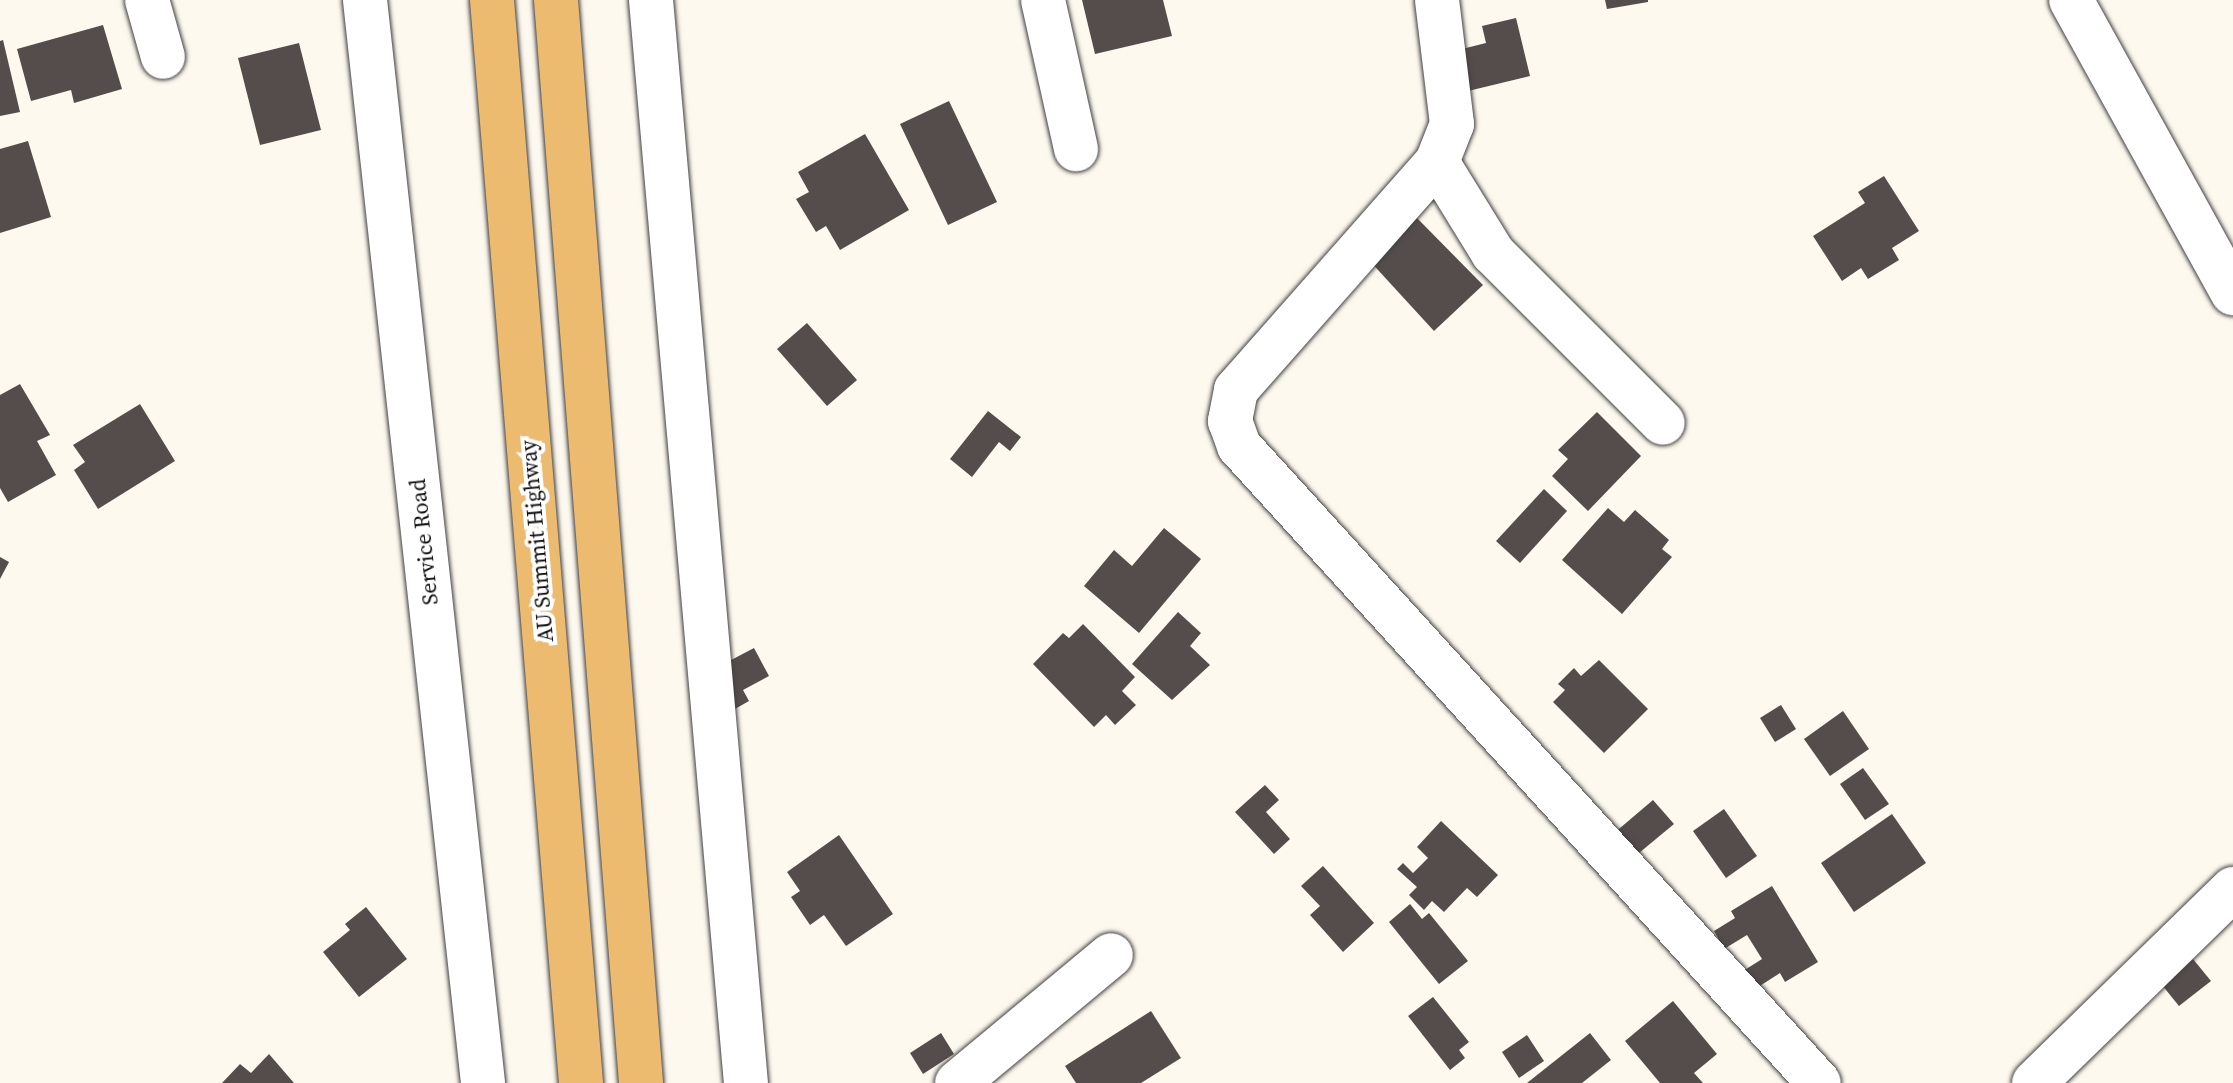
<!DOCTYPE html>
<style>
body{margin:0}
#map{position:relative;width:2233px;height:1083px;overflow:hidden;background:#fef9ef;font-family:"Source Serif 4",serif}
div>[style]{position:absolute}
.building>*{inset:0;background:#554d4b}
.roads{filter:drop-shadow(0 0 2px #414141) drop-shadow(0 0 2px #414141)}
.minor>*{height:44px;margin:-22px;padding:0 22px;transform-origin:22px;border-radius:22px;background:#fff}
.major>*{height:44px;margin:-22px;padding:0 22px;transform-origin:22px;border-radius:22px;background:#edbb70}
span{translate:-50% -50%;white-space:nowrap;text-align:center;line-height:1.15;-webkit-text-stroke:8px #fff;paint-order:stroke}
.street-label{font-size:22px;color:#0e0e0e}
</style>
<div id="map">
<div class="building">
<i style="clip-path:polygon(1082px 0,1163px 0,1172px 36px,1095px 54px)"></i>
<i style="clip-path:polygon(1605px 0,1648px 0,1648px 2px,1607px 9px)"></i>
<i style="clip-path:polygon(1516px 18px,1530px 76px,1464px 92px,1454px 51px,1486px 43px,1482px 26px)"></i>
<i style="clip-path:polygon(103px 25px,122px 89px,74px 103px,71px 90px,31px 101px,17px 49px)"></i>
<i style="clip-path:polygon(3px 40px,20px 112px,0 116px,0 41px)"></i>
<i style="clip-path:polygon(299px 43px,321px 130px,260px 145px,238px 58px)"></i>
<i style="clip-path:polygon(949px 101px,997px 202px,948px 225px,900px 124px)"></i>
<i style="clip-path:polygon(865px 134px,909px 210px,840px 250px,826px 226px,816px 232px,796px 199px,809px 192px,798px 172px)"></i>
<i style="clip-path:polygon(28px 141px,51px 217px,0 233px,0 149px)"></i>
<i style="clip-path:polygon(1884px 176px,1919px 231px,1892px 248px,1899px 260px,1868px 279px,1861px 268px,1842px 281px,1813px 236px,1865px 203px,1858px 192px)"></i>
<i style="clip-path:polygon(1414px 215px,1483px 285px,1434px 331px,1367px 258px)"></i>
<i style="clip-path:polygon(807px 323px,857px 380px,827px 406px,777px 349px)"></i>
<i style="clip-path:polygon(20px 384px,50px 435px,37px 441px,56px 475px,8px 502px,0 488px,0 395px)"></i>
<i style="clip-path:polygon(140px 404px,175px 461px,98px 509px,74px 470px,85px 462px,73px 445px)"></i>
<i style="clip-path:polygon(988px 411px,1021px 437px,1010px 451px,999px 442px,972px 477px,950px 459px)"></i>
<i style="clip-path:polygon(1597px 412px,1641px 456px,1588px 511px,1552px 476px,1568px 459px,1558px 450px)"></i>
<i style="clip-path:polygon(1544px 489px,1567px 511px,1520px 563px,1496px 541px)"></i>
<i style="clip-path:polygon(1608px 508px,1624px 522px,1635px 510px,1669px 540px,1662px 549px,1672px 557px,1622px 614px,1562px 560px)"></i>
<i style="clip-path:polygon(1164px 528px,1201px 559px,1139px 633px,1084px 586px,1114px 550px,1132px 566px)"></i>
<i style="clip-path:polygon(0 557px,9px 562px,0 579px)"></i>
<i style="clip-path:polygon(1178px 612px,1201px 633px,1190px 646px,1210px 665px,1172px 700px,1132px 664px)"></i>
<i style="clip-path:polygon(1083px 624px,1135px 677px,1122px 691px,1136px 705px,1115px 725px,1106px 715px,1094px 727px,1033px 664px,1063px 633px,1069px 638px)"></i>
<i style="clip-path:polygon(754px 648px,769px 676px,743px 690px,749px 701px,735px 709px,714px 669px)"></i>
<i style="clip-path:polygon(1599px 660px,1648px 709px,1604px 753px,1553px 702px,1565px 690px,1558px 684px,1574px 668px,1581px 676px)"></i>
<i style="clip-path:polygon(1781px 705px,1796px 729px,1775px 742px,1760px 718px)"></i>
<i style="clip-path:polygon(1843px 711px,1869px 749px,1830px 776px,1804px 739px)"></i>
<i style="clip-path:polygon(1863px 768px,1889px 804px,1865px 820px,1840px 784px)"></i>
<i style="clip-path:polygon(1265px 785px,1279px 800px,1266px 812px,1290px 839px,1274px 854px,1235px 812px)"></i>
<i style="clip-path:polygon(1653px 800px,1674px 824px,1633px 858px,1613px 834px)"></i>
<i style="clip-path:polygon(1724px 809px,1757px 856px,1726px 878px,1693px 831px)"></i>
<i style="clip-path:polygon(1892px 814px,1926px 863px,1854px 912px,1821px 863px)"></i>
<i style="clip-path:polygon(1441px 821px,1498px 875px,1477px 897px,1467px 888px,1444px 912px,1432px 901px,1424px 910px,1409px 895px,1417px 887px,1397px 869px,1403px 863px,1413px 873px,1428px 858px,1417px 847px)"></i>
<i style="clip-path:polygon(839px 835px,893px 914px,846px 946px,824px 915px,810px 925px,791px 897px,800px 891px,787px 872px)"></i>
<i style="clip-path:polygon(1323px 866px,1374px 923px,1343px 952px,1310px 915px,1320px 906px,1301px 886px)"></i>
<i style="clip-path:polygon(1772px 886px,1818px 962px,1785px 982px,1780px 973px,1752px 991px,1740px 973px,1762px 959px,1747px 935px,1724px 949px,1714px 931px,1735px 918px,1731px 911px)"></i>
<i style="clip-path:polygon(1410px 904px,1422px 919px,1429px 913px,1468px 961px,1439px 984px,1389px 922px)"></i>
<i style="clip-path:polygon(366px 907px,407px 959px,359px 997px,323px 952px,350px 930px,345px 924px)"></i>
<i style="clip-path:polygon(2193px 959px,2211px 981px,2179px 1006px,2162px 985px)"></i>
<i style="clip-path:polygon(1433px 997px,1469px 1042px,1459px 1050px,1465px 1058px,1450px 1070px,1408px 1016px)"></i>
<i style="clip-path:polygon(1673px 1001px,1717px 1054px,1694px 1073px,1703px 1083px,1660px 1083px,1625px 1041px)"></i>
<i style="clip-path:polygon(1151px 1011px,1181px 1058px,1141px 1083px,1076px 1083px,1065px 1066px)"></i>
<i style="clip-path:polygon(941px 1033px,954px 1054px,923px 1074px,910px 1053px)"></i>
<i style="clip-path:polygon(1590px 1033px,1611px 1060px,1582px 1083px,1527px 1083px)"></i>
<i style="clip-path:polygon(1527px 1035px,1544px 1061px,1519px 1078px,1502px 1052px)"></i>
<i style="clip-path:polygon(269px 1054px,294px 1083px,222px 1083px,240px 1064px,251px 1073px)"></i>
</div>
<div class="roads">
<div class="minor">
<i style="left:147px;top:0;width:59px;rotate:74.3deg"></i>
<i style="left:365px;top:0;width:1089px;rotate:83.78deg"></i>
<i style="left:651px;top:0;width:1087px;rotate:84.99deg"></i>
<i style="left:1043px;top:0;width:153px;rotate:77.5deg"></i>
<i style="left:1437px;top:0;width:125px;rotate:83.1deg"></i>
<i style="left:1452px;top:124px;width:41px;rotate:111.5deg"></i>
<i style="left:1437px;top:162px;width:304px;rotate:131.4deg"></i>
<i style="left:1236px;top:390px;width:32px;rotate:101deg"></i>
<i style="left:1230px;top:421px;width:27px;rotate:70deg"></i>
<i style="left:1239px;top:446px;width:861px;rotate:47.68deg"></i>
<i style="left:2071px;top:0;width:335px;rotate:61.1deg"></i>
<i style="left:1437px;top:162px;width:107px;rotate:58.4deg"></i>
<i style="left:1493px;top:253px;width:240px;rotate:45deg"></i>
<i style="left:957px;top:1083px;width:200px;rotate:-39.7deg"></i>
<i style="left:2034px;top:1083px;width:278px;rotate:-44.3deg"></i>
</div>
<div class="major">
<i style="left:492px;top:0;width:1087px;rotate:85.3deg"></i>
<i style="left:556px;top:0;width:1086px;rotate:85.51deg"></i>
</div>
</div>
<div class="street-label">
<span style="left:537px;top:541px;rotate:-95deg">AU Summit Highway</span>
<span style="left:424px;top:542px;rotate:-96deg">Service Road</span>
</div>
</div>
